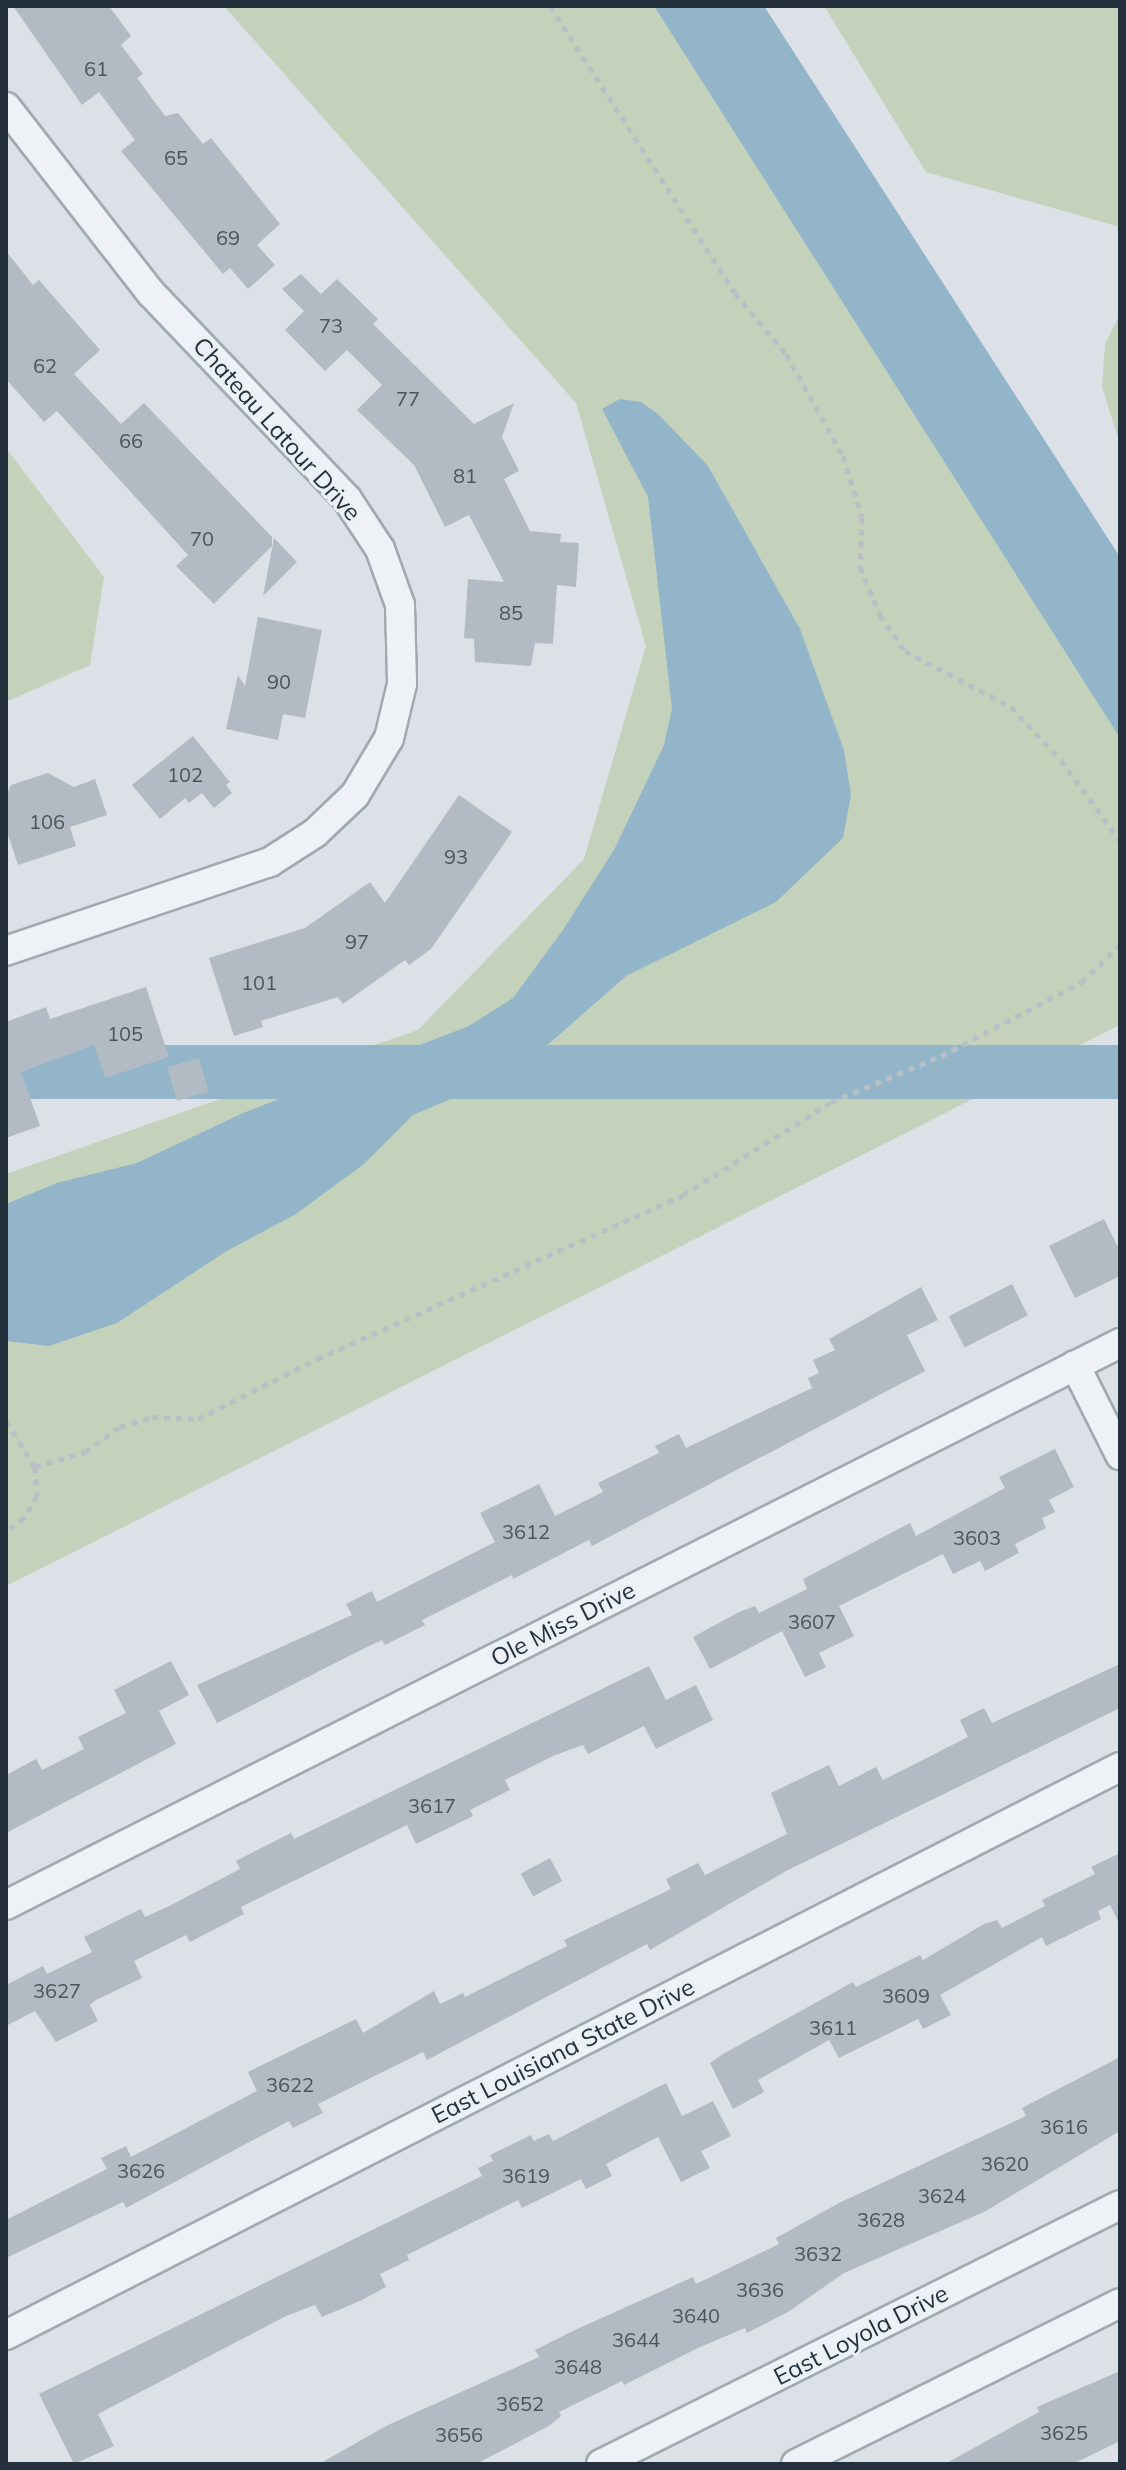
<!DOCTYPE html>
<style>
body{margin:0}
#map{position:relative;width:1126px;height:2470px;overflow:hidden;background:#dbe1e6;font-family:Mulish,sans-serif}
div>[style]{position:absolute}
.green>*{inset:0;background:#c4d1bb}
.water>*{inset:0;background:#93b5c9;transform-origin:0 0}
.building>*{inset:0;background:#b2bbc3;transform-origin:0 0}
.path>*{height:5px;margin-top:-2.5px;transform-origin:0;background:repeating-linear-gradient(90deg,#b9bfc5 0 6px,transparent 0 12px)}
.roads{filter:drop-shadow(2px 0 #a0a9b0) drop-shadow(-2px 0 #a0a9b0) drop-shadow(0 2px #a0a9b0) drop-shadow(0 -2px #a0a9b0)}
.street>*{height:28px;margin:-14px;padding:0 14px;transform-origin:14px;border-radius:14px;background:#eef1f5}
span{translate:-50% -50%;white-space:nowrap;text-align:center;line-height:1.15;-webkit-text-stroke:6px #eaf0f4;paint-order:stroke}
.number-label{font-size:20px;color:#48545e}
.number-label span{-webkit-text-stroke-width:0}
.street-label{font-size:24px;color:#24313d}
.frame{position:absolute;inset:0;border:8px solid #24313d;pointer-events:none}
</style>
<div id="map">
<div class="green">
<i style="clip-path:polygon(224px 6px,654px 6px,1120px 738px,1120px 1025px,6px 1586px,6px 1174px,418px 1030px,584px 859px,646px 646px,576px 403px)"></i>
<i style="clip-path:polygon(824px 6px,1120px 6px,1120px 227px,926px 172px)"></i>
<i style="clip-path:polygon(1120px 314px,1120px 444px,1102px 387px,1105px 344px)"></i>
<i style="clip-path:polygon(6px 448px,104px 577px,90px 665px,6px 702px)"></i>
</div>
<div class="water">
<i style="clip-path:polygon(654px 6px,764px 6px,1120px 557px,1120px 738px)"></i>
<i style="clip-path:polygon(620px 399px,641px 402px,658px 414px,708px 466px,800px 629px,844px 750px,851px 795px,843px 838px,776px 902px,626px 976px,551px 1042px,495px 1080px,413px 1115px,364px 1164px,296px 1214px,225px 1252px,117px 1323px,49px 1346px,6px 1341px,6px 1204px,57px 1183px,137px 1163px,243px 1113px,469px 1026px,513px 998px,563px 930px,615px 848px,664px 745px,672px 709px,648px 497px,602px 409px)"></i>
<i style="left:1120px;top:1045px;width:54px;height:1247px;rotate:90deg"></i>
</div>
<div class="building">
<i style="clip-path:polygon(13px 6px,109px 6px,131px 36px,121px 45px,143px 74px,137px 78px,165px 116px,178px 113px,203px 144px,211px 138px,280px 224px,257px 245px,275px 265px,248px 289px,230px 268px,223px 274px,121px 151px,135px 140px,99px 92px,82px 105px)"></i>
<i style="clip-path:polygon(6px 251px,33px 285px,39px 280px,100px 350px,74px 374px,121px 424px,144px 403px,272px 537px,272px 546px,214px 604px,176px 566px,188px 555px,57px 411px,44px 422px,6px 379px)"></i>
<i style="clip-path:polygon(301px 274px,321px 294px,337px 279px,378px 319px,373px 324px,474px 424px,514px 403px,502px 437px,519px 471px,504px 479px,530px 531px,561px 534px,560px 542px,579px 543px,576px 587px,557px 585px,553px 644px,535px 643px,531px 666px,475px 662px,474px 639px,464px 638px,468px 579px,504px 582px,469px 515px,445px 527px,414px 465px,357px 410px,382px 385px,347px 350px,325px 371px,285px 330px,304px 311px,282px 289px)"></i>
<i style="clip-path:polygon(274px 538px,297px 562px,263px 596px)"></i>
<i style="clip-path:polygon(258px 617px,322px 630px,305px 718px,283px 714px,278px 740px,226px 729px,238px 675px,245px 686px)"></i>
<i style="clip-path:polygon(193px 736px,230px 782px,226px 785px,232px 793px,214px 808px,202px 793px,189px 803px,185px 798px,160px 819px,132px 785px)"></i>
<i style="clip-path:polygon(48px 773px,74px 787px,95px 779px,107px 815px,70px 827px,76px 846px,18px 865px,6px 829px,6px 795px,11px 785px)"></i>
<i style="clip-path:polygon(459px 795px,512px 832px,431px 949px,409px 965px,405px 960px,343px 1004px,338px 997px,261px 1021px,263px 1027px,234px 1036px,209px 958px,305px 928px,370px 882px,385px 903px)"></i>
<i style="clip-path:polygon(146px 987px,169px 1057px,105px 1078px,94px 1045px,21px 1072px,40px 1126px,6px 1138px,6px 1022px,46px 1007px,50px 1019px)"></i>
<i style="left:199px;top:1058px;width:35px;height:33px;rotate:74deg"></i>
<i style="clip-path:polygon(1104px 1219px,1120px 1251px,1120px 1276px,1075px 1298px,1049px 1246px)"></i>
<i style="left:1012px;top:1284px;width:35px;height:71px;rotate:63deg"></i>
<i style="clip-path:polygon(921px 1287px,938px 1320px,907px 1335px,925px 1371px,592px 1546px,589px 1540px,513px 1579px,512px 1575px,422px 1620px,425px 1625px,385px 1645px,382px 1640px,367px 1647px,217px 1723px,197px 1685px,352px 1615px,346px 1604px,372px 1591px,377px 1602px,495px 1542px,480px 1513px,539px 1484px,555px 1516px,603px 1492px,598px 1483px,659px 1453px,655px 1446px,679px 1434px,686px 1448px,812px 1388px,808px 1378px,819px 1373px,813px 1360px,835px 1350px,829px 1339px)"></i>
<i style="clip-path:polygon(1055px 1449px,1074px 1487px,1049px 1500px,1055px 1512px,1042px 1518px,1046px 1528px,1015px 1544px,1019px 1553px,985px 1571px,980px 1561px,953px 1574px,943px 1554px,839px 1606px,854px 1636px,819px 1653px,826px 1667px,805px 1677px,782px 1631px,710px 1669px,693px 1637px,739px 1612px,755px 1606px,759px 1613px,807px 1589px,803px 1579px,910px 1523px,916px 1536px,1005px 1488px,999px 1477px)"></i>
<i style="clip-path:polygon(171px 1661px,189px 1695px,159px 1711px,176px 1744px,6px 1833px,6px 1775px,36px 1759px,42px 1770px,84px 1749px,78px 1737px,126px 1713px,114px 1690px)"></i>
<i style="clip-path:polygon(1120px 1664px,1120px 1708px,786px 1871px,650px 1950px,647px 1944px,427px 2060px,423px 2052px,318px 2104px,323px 2113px,293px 2128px,289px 2121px,126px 2208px,123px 2202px,6px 2258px,6px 2220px,107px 2169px,101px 2158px,126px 2146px,131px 2157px,257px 2091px,248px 2072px,356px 2019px,363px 2033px,434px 1991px,440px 2004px,463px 1993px,465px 1997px,567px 1946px,564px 1940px,671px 1889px,666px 1879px,698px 1863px,705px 1875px,787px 1834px,771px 1793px,829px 1765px,839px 1786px,876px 1767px,883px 1780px,968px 1737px,960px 1720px,984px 1708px,992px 1723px)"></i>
<i style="clip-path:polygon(649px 1666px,666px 1700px,696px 1685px,713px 1720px,656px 1749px,644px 1726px,588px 1754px,583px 1745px,553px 1756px,505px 1780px,510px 1790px,470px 1810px,473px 1816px,416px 1844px,407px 1825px,328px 1864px,241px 1907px,244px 1914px,190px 1942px,186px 1935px,134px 1961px,142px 1978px,96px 2000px,90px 2005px,98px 2021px,56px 2042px,35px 2011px,6px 2026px,6px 1985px,43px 1966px,47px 1974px,92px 1952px,84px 1937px,141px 1909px,145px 1917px,169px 1906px,240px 1869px,236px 1861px,291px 1833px,294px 1839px)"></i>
<i style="clip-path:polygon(1120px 1853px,1120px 1925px,1110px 1905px,1098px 1911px,1101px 1919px,1046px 1946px,1042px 1937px,940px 1995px,951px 2015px,923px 2029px,918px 2019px,839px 2058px,829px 2040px,758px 2080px,764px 2092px,733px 2109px,710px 2063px,723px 2054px,853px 1982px,856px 1987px,920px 1955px,923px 1960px,984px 1924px,997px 1920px,1002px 1928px,1045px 1906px,1042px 1900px,1095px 1874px,1091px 1867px)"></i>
<i style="left:550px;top:1858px;width:26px;height:33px;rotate:62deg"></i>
<i style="clip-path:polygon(1120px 2057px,1120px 2131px,984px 2212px,844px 2273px,788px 2312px,747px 2333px,745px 2328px,698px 2348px,624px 2385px,622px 2381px,559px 2412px,561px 2416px,549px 2426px,476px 2464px,319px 2464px,388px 2425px,539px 2357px,535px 2350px,575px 2330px,693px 2277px,696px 2284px,779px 2244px,776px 2238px,839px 2203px,1026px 2116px,1022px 2108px)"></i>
<i style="clip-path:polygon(666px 2083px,682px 2116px,713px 2101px,731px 2136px,701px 2151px,710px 2168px,681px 2182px,658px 2137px,606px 2164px,612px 2176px,586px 2189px,581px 2179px,522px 2208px,518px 2200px,407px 2255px,409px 2260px,380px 2274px,386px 2287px,362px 2300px,322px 2317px,315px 2305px,286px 2316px,98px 2414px,114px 2446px,74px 2464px,39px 2394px,482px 2176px,478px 2168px,493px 2161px,490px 2155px,531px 2135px,534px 2141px,549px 2134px,553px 2141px)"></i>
<i style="clip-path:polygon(1120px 2371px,1120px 2441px,1073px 2464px,945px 2464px,1039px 2412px,1037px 2407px)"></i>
</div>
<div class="path">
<i style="left:550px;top:6px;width:341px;rotate:57.2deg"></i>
<i style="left:735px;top:293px;width:80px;rotate:50.1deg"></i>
<i style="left:786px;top:354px;width:117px;rotate:60.8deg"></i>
<i style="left:843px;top:456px;width:64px;rotate:72.7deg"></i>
<i style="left:862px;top:517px;width:50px;rotate:92.3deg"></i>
<i style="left:860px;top:567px;width:52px;rotate:67.4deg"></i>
<i style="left:880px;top:615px;width:44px;rotate:55.2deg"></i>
<i style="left:905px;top:651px;width:120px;rotate:27.8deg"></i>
<i style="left:1011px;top:707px;width:73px;rotate:46.7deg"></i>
<i style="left:1061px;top:760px;width:100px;rotate:53.9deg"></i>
<i style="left:6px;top:1421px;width:54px;rotate:57.8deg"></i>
<i style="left:35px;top:1467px;width:29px;rotate:86deg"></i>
<i style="left:37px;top:1496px;width:26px;rotate:121deg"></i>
<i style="left:24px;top:1518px;width:22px;rotate:144deg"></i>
<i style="left:35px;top:1467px;width:52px;rotate:-16.7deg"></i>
<i style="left:85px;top:1452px;width:43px;rotate:-35.5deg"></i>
<i style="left:120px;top:1427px;width:34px;rotate:-17deg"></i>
<i style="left:152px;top:1417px;width:46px;rotate:2.5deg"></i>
<i style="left:198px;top:1419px;width:133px;rotate:-26.8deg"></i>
<i style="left:317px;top:1359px;width:401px;rotate:-24.1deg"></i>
<i style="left:683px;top:1195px;width:175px;rotate:-32.1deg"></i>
<i style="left:831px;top:1102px;width:119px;rotate:-22.7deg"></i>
<i style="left:941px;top:1056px;width:159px;rotate:-27.7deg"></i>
<i style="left:1082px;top:982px;width:53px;rotate:-44.2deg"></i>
</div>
<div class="roads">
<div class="street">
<i style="left:6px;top:107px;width:236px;rotate:52.1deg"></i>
<i style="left:151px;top:293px;width:284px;rotate:46.4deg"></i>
<i style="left:347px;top:499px;width:60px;rotate:56.6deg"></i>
<i style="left:380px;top:549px;width:59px;rotate:70.3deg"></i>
<i style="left:400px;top:605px;width:79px;rotate:88.5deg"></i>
<i style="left:402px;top:684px;width:56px;rotate:103.5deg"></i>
<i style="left:389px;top:738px;width:66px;rotate:120.8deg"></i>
<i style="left:355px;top:795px;width:55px;rotate:136.5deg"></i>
<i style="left:315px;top:833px;width:54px;rotate:147.2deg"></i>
<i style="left:270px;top:862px;width:279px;rotate:161.4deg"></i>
<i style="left:1075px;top:1365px;width:101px;rotate:63.4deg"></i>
<i style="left:6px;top:1905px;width:1248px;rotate:-26.77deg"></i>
<i style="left:6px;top:2335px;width:1250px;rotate:-27.02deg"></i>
<i style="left:601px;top:2464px;width:580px;rotate:-26.52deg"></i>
<i style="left:796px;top:2464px;width:362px;rotate:-26.4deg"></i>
</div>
</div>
<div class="number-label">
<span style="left:96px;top:68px">61</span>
<span style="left:176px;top:157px">65</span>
<span style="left:228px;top:237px">69</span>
<span style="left:331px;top:325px">73</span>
<span style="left:45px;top:365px">62</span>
<span style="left:408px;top:398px">77</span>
<span style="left:131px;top:440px">66</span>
<span style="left:465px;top:475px">81</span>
<span style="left:202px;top:538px">70</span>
<span style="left:511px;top:612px">85</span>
<span style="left:279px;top:681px">90</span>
<span style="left:185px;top:774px">102</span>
<span style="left:47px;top:821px">106</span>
<span style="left:456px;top:856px">93</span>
<span style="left:357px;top:941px">97</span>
<span style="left:259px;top:982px">101</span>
<span style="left:125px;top:1033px">105</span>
<span style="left:526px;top:1531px">3612</span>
<span style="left:977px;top:1537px">3603</span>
<span style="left:812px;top:1621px">3607</span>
<span style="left:432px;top:1805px">3617</span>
<span style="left:57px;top:1990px">3627</span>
<span style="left:906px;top:1995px">3609</span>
<span style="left:833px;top:2027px">3611</span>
<span style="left:290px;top:2084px">3622</span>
<span style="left:1064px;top:2126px">3616</span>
<span style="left:1005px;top:2163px">3620</span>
<span style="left:141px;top:2170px">3626</span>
<span style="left:526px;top:2175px">3619</span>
<span style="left:942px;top:2195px">3624</span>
<span style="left:881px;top:2219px">3628</span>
<span style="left:818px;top:2253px">3632</span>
<span style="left:760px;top:2289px">3636</span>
<span style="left:696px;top:2315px">3640</span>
<span style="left:636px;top:2339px">3644</span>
<span style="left:578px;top:2366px">3648</span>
<span style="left:520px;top:2403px">3652</span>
<span style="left:1064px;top:2432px">3625</span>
<span style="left:459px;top:2434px">3656</span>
</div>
<div class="street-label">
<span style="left:277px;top:429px;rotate:48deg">Chateau Latour Drive</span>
<span style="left:563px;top:1624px;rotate:-27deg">Ole Miss Drive</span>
<span style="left:563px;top:2051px;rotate:-27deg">East Louisiana State Drive</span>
<span style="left:861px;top:2335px;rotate:-27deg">East Loyola Drive</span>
</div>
<div class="frame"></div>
</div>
